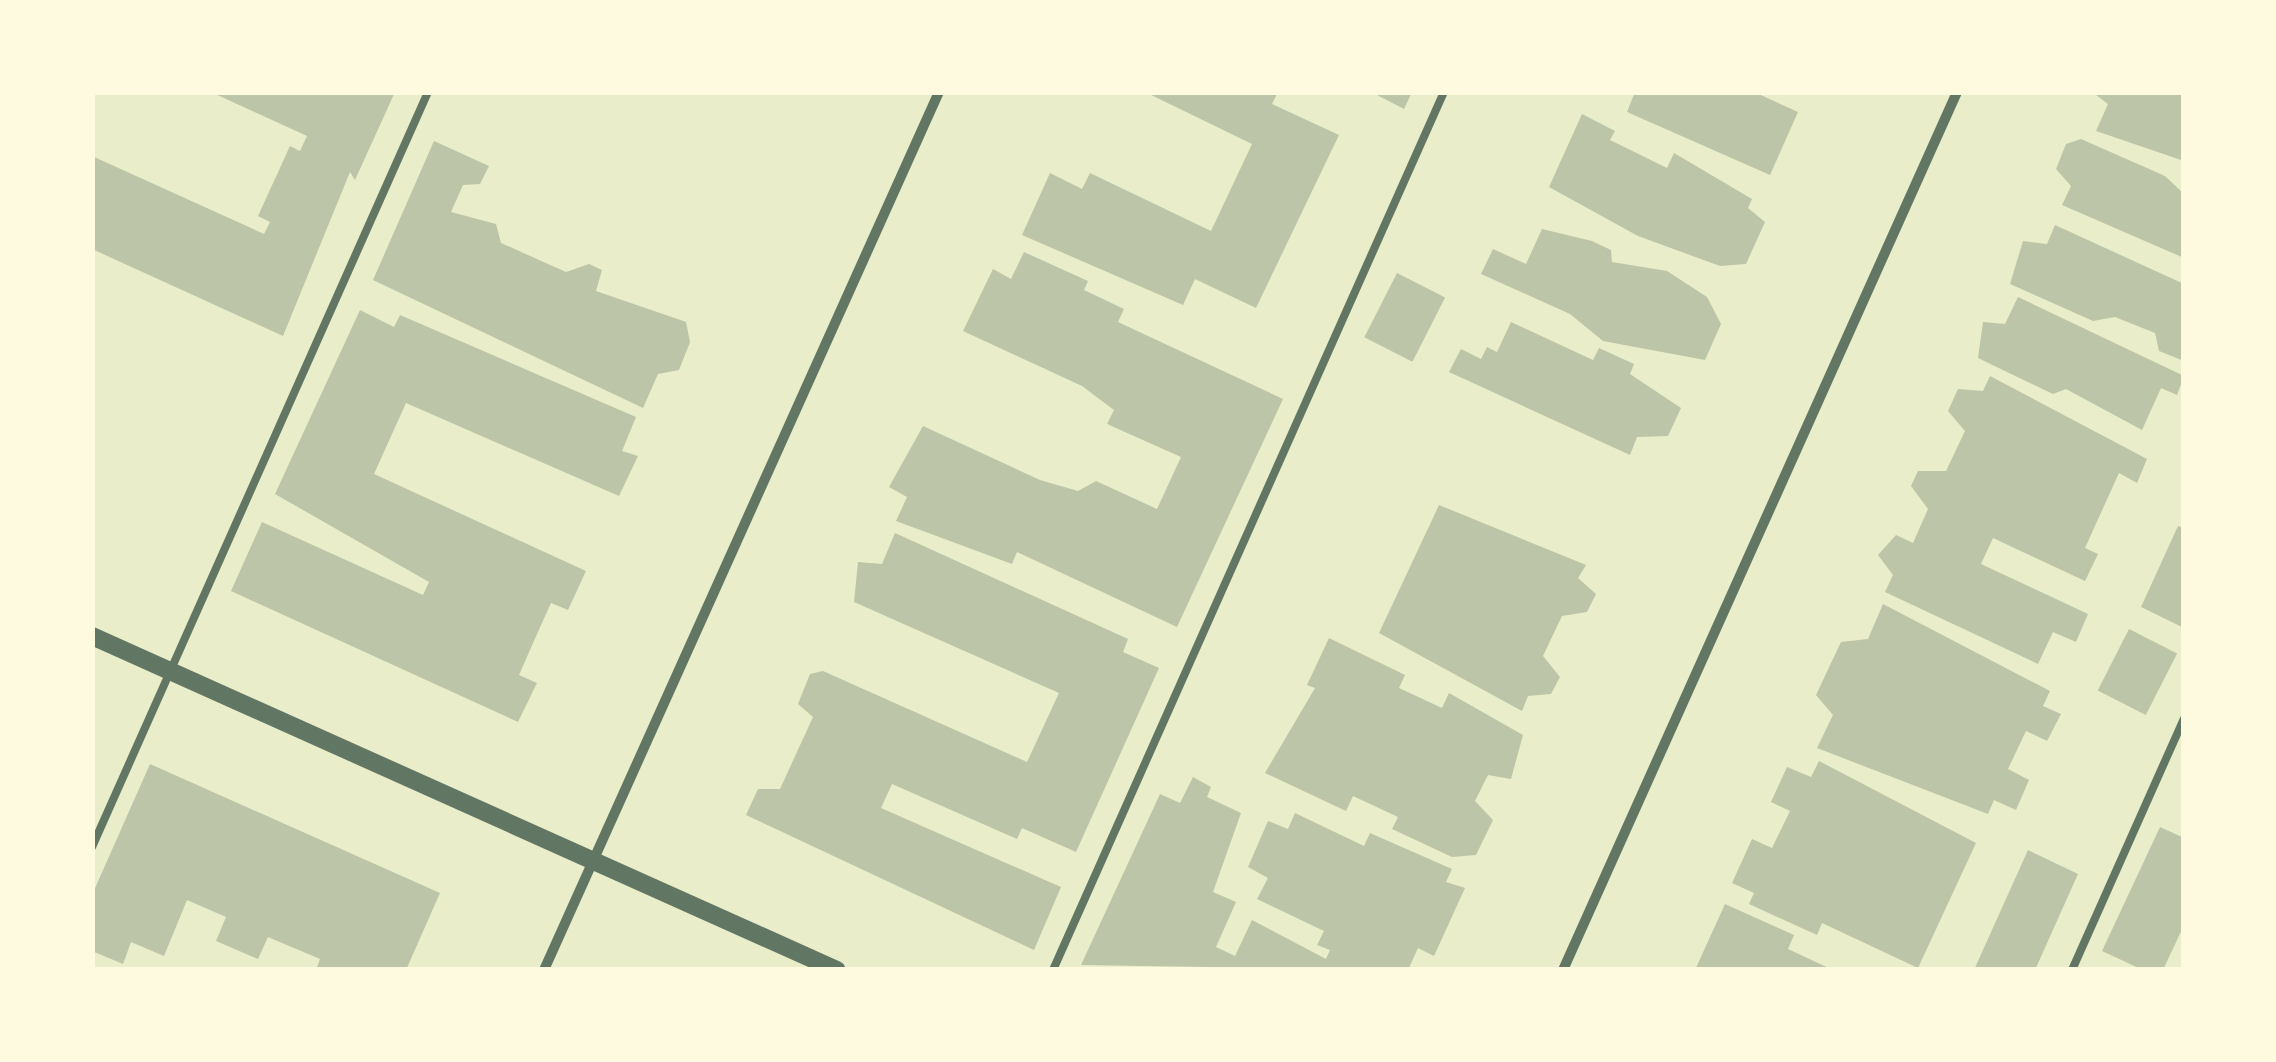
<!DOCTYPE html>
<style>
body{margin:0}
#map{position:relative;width:2276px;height:1062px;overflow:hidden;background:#e9edc9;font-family:"Work Sans",sans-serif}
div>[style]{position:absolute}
.building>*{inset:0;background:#bcc5a7;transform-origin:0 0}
.service>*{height:8px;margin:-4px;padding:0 4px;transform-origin:4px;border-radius:4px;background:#617663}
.minor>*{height:10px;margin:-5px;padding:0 5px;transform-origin:5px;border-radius:5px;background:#617663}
.tertiary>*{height:18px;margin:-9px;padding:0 9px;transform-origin:9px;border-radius:9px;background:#617663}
span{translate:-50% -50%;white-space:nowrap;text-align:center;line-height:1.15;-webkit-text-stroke:9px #fefae0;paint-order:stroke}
.frame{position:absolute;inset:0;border:95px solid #fefae0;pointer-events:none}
</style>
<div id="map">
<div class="building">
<i style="clip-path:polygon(211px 92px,395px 92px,355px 180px,350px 172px,283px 336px,92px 249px,92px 156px,264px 234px,270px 222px,258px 216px,290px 146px,300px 151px,307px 136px)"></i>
<i style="clip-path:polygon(1145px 92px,1278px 92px,1272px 104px,1339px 135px,1256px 308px,1195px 279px,1183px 305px,1022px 235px,1050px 173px,1082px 189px,1090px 173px,1211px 231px,1252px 144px)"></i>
<i style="clip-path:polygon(1371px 92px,1412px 92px,1404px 109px)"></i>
<i style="clip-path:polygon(1635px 92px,1754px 92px,1798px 112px,1770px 175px,1627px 112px)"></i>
<i style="clip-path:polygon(2092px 92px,2184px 92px,2184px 161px,2096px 131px,2108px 104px)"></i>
<i style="clip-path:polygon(1582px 114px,1615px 131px,1610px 140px,1667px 168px,1674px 153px,1752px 199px,1748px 208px,1765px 222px,1746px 264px,1720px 266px,1638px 236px,1549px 187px)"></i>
<i style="clip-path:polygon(2081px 139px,2165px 176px,2184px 194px,2184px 258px,2062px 205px,2071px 186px,2056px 169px,2066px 144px)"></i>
<i style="clip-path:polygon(434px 141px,489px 166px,480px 184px,463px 185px,451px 212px,496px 224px,501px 243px,566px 272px,589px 264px,602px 270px,596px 291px,686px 322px,690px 342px,679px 370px,658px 374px,643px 408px,373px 280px)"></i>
<i style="clip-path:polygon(2055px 225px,2184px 284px,2184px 361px,2159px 351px,2155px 333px,2115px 317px,2093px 321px,2010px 284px,2023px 241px,2047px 244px)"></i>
<i style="clip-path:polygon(1542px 229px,1592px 241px,1611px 250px,1612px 262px,1667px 271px,1707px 297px,1721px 324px,1705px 360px,1603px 341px,1570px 314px,1481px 274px,1493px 249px,1526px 264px)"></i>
<i style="clip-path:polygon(1024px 252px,1088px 281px,1084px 290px,1124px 309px,1118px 322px,1283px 399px,1177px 627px,1017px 552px,1012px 564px,896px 521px,907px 497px,889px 487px,923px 426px,1040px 480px,1078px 491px,1096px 481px,1157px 509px,1181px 457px,1107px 424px,1114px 410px,1082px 386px,963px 331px,993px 269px,1011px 279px)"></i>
<i style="left:1397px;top:273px;width:54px;height:72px;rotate:27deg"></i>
<i style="clip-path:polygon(2018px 297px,2184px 376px,2177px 395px,2161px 388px,2142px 430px,2066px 389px,2053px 394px,1978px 358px,1983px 322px,2005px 324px)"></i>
<i style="clip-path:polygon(360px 310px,394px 327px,400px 315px,636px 417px,622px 451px,638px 456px,619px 496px,406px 403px,374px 474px,586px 571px,568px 610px,551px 603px,537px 634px,519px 675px,537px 683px,518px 722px,231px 591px,262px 522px,423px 595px,429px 582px,275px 494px)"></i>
<i style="clip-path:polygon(1511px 322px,1593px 360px,1599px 348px,1634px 364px,1630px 374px,1681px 408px,1668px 436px,1637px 437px,1630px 455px,1449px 372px,1461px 349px,1481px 359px,1487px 347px,1497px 352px)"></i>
<i style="clip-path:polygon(1990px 376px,2147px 459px,2137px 483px,2119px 473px,2085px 548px,2098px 554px,2085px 581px,1993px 538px,1981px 564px,2088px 614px,2076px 642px,2053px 632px,2038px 664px,1885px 592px,1893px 575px,1878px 555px,1896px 535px,1913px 543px,1928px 509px,1911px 486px,1918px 471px,1946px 471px,1965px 431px,1948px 411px,1958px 389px,1983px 391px)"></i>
<i style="clip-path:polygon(1439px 505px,1586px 565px,1578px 578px,1596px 594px,1587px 612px,1562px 616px,1543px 656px,1560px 677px,1551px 694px,1528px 696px,1522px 711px,1379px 633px)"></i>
<i style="clip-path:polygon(2178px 526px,2184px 528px,2184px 628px,2141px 607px)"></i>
<i style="clip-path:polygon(895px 533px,1128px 639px,1123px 652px,1159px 668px,1076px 852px,1022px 828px,1017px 839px,892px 784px,881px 808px,1061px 887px,1034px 950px,746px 815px,758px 789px,780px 789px,813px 717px,798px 704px,810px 674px,823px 671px,1027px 762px,1059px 693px,854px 602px,858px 562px,882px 564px)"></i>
<i style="clip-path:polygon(1883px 604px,2050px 691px,2043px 706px,2061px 714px,2047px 741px,2026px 731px,2008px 769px,2029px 780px,2016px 810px,1994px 800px,1988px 814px,1817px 748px,1833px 715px,1816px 695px,1841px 642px,1868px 639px)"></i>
<i style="left:2129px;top:629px;width:54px;height:69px;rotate:27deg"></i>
<i style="clip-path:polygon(1329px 638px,1405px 675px,1399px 688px,1442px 708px,1449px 693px,1523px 735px,1511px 779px,1488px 775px,1475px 801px,1493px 820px,1476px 855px,1452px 857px,1392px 829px,1398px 817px,1353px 796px,1346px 811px,1265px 773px,1315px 688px,1307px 685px)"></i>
<i style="clip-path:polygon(1819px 761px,1976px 843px,1918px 968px,1822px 923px,1817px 935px,1749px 904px,1754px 893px,1732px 883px,1752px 839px,1772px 848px,1790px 811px,1771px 802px,1787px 767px,1811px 777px)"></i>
<i style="clip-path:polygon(150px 764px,440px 893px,406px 970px,316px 970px,320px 959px,268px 937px,258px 959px,216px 941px,226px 917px,187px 900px,164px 956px,131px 942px,123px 964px,92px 951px,92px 895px)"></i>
<i style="clip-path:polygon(1193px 777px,1211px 787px,1207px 797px,1241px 813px,1213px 892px,1236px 902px,1216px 947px,1235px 956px,1252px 920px,1326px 959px,1330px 950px,1317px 945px,1324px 931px,1257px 899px,1268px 878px,1248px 867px,1268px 821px,1288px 829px,1295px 813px,1364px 846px,1370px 833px,1452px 869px,1446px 882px,1465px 888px,1434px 956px,1418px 948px,1408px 970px,1081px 965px,1160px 794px,1180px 803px)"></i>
<i style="clip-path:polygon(2160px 827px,2184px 838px,2184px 925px,2163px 970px,2143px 970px,2102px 951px)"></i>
<i style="clip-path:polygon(2028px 850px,2078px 874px,2035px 970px,1974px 970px)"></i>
<i style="clip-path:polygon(1725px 904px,1794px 935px,1788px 949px,1833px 970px,1695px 970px)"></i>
</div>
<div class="service">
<i style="left:92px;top:847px;width:826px;rotate:-66.01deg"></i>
<i style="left:1053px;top:970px;width:961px;rotate:-66deg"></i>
<i style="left:2072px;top:970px;width:275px;rotate:-66deg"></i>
</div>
<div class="minor">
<i style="left:544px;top:970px;width:963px;rotate:-65.78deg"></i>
<i style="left:1563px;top:970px;width:962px;rotate:-65.83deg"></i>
</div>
<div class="tertiary">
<i style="left:92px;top:636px;width:816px;rotate:24.15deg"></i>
</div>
<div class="frame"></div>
</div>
